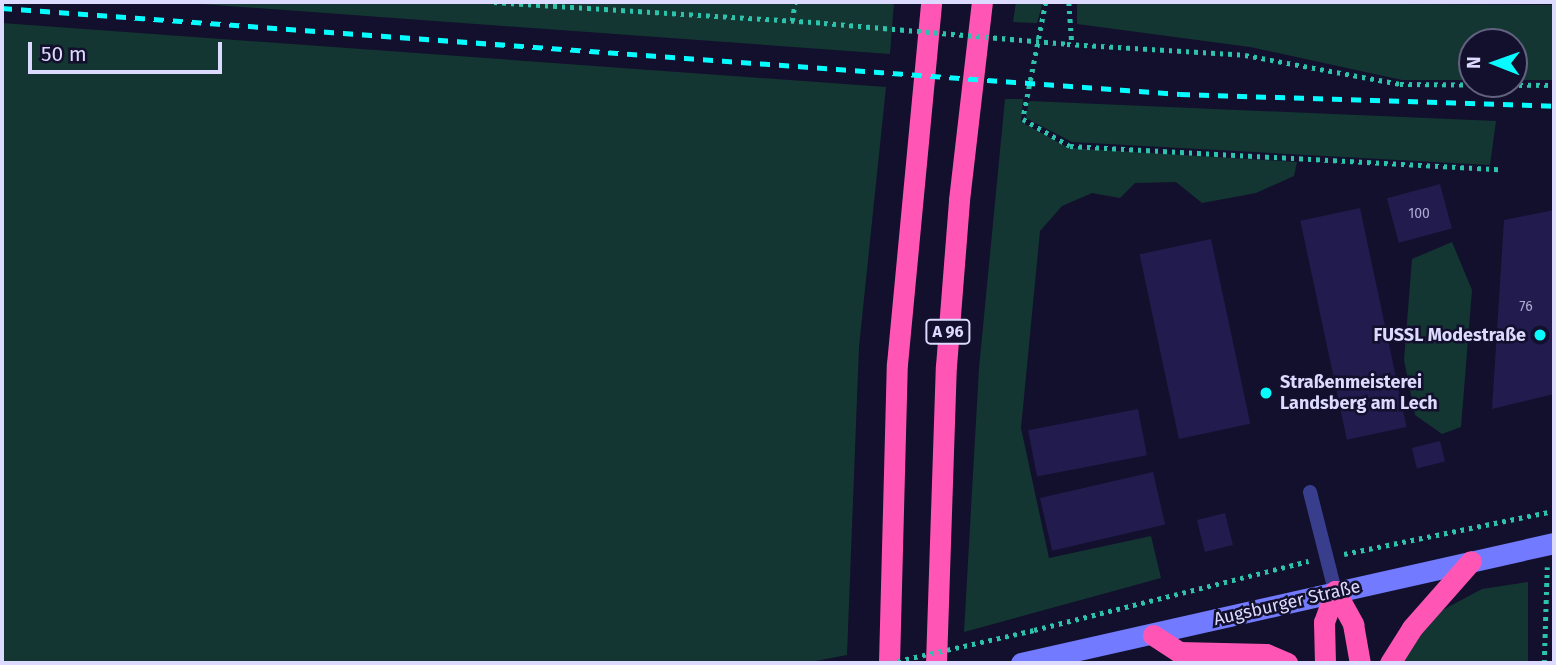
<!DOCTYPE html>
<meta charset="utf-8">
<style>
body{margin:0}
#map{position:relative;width:1556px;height:665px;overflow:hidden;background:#12102c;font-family:"Fira Sans",sans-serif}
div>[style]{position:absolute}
.green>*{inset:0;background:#133632}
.building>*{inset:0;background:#211b4e;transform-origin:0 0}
.path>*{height:4.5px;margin-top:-2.25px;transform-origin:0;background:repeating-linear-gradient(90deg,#2cc2ac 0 3.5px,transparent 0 8.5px)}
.lane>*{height:14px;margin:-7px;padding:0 7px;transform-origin:7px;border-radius:7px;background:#393e8c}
.secondary>*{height:21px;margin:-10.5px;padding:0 10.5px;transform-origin:10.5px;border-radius:10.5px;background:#727bff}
.highway>*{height:21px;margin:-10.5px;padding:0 10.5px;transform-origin:10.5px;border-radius:10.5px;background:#ff56b6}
.rail>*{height:5px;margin-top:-2.5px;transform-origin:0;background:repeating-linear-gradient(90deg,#07fcff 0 10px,transparent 0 19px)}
.path-bridge>*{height:4.5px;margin-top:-2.25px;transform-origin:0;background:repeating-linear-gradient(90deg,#2cc2ac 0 3.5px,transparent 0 8.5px)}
.dots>*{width:19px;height:19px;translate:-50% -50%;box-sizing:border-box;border:4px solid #12102c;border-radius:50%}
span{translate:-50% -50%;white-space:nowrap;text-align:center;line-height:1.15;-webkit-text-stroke:5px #12102c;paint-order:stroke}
.number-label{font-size:14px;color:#adabd3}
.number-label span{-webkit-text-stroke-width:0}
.shield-label span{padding:2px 5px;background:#12102c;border:2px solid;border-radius:5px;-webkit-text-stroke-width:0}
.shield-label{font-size:16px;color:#dcdbff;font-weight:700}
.poi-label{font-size:18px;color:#dcdbff;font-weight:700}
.right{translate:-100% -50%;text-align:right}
.left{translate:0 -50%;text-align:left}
.street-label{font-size:18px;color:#dcdbff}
.frame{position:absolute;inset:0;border:4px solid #dcdbff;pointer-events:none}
.north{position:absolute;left:1458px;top:28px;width:70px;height:70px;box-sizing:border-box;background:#12102c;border:2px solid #636180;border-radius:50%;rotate:271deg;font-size:19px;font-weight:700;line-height:28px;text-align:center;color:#dcdbff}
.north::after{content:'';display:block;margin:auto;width:24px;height:32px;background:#07fcff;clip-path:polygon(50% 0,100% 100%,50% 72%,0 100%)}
.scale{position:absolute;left:28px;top:42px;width:194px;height:32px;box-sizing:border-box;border:4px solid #dcdbff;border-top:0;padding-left:9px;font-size:21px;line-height:24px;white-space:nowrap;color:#dcdbff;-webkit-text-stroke:5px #12102c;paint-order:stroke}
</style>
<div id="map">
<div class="green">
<i style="clip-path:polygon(174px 2px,894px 2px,890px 54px)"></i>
<i style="clip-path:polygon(1016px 2px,1043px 2px,1037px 23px,1013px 22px)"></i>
<i style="clip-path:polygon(1077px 2px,1554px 5px,1554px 80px,1514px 80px,1514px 42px,1472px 42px,1472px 80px,1402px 80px,1250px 47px,1077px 24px)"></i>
<i style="clip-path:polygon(2px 23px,886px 87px,859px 347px,847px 655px,805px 663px,2px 663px)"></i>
<i style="clip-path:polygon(1005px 99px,1023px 99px,1021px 122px,1069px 148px,1297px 162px,1294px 176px,1256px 193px,1202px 203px,1176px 182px,1135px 183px,1120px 198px,1092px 193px,1062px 206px,1040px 231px,1021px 428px,1049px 558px,1151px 536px,1161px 578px,964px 632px,979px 368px)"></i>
<i style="clip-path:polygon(1029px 101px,1053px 102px,1496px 121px,1490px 165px,1072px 142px,1026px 118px)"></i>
<i style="clip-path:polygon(1452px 242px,1472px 290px,1461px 427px,1442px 434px,1415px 415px,1404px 360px,1412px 259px)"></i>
<i style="clip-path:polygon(1528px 582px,1528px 663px,1402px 663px,1435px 614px,1482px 589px)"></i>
</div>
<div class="building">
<i style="left:1440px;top:184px;width:46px;height:55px;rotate:75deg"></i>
<i style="left:1360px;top:208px;width:224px;height:61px;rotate:78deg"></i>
<i style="clip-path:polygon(1554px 210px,1554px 394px,1492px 409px,1504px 220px)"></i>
<i style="left:1211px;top:239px;width:189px;height:73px;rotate:78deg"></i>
<i style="left:1138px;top:409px;width:47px;height:112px;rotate:79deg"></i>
<i style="left:1440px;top:441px;width:21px;height:29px;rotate:76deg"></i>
<i style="left:1153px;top:472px;width:54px;height:116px;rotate:77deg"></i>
<i style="left:1225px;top:513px;width:33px;height:29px;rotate:76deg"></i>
</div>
<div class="path">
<i style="left:494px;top:2px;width:331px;rotate:3.6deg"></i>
<i style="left:1046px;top:2px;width:119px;rotate:101.1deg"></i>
<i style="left:1023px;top:119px;width:54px;rotate:29.9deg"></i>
<i style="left:1070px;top:146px;width:429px;rotate:3.1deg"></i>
<i style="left:1069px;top:2px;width:42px;rotate:85.9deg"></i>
<i style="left:792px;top:21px;width:19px;rotate:-81deg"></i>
<i style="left:1067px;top:44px;width:178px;rotate:3.5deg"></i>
<i style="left:1245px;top:55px;width:158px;rotate:10.6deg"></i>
<i style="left:1400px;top:84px;width:154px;rotate:0.4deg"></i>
<i style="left:1344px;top:554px;width:214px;rotate:-11.6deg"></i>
<i style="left:1034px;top:630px;width:283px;rotate:-14.1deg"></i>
<i style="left:1544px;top:663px;width:96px;rotate:-88.2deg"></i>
</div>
<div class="lane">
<i style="left:1310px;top:492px;width:102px;rotate:75.8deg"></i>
</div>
<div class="secondary">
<i style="left:1021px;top:663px;width:546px;rotate:-12.69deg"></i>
</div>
<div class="highway">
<i style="left:1335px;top:591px;width:38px;rotate:61deg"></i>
<i style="left:1353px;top:624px;width:40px;rotate:80deg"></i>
<i style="left:1153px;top:635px;width:31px;rotate:33deg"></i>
<i style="left:1179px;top:652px;width:87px;rotate:1.3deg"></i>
<i style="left:1266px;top:654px;width:23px;rotate:23deg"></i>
<i style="left:889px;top:663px;width:299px;rotate:-88.5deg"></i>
<i style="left:897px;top:364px;width:364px;rotate:-84.6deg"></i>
<i style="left:936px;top:663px;width:297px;rotate:-88.1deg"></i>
<i style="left:946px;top:366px;width:167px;rotate:-85.5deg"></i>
<i style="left:959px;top:200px;width:199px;rotate:-83.4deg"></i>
<i style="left:1325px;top:663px;width:41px;rotate:-91.4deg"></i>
<i style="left:1324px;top:622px;width:33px;rotate:-70deg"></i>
<i style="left:1390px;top:663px;width:41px;rotate:-57.8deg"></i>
<i style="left:1412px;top:628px;width:89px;rotate:-48.6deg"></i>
</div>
<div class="rail">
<i style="left:2px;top:8px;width:1181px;rotate:4.18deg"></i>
<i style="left:1180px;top:94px;width:374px;rotate:1.8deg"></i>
</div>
<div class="path-bridge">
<i style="left:824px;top:23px;width:244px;rotate:4.9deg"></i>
<i style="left:889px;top:663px;width:149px;rotate:-12.8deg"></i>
</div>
<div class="dots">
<i style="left:1540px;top:335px;background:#07fcff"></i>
<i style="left:1266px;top:393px;background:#07fcff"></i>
</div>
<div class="number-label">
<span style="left:1419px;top:214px">100</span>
<span style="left:1526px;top:307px">76</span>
</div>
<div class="shield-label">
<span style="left:948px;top:332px">A 96</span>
</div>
<div class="poi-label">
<span class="right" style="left:1526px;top:335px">FUSSL Modestraße</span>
<span class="left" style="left:1280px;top:393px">Straßenmeisterei<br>Landsberg am Lech</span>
</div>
<div class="street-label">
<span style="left:1287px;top:603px;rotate:-13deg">Augsburger Straße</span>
</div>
<div class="frame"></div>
<div class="north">N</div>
<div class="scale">50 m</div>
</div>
